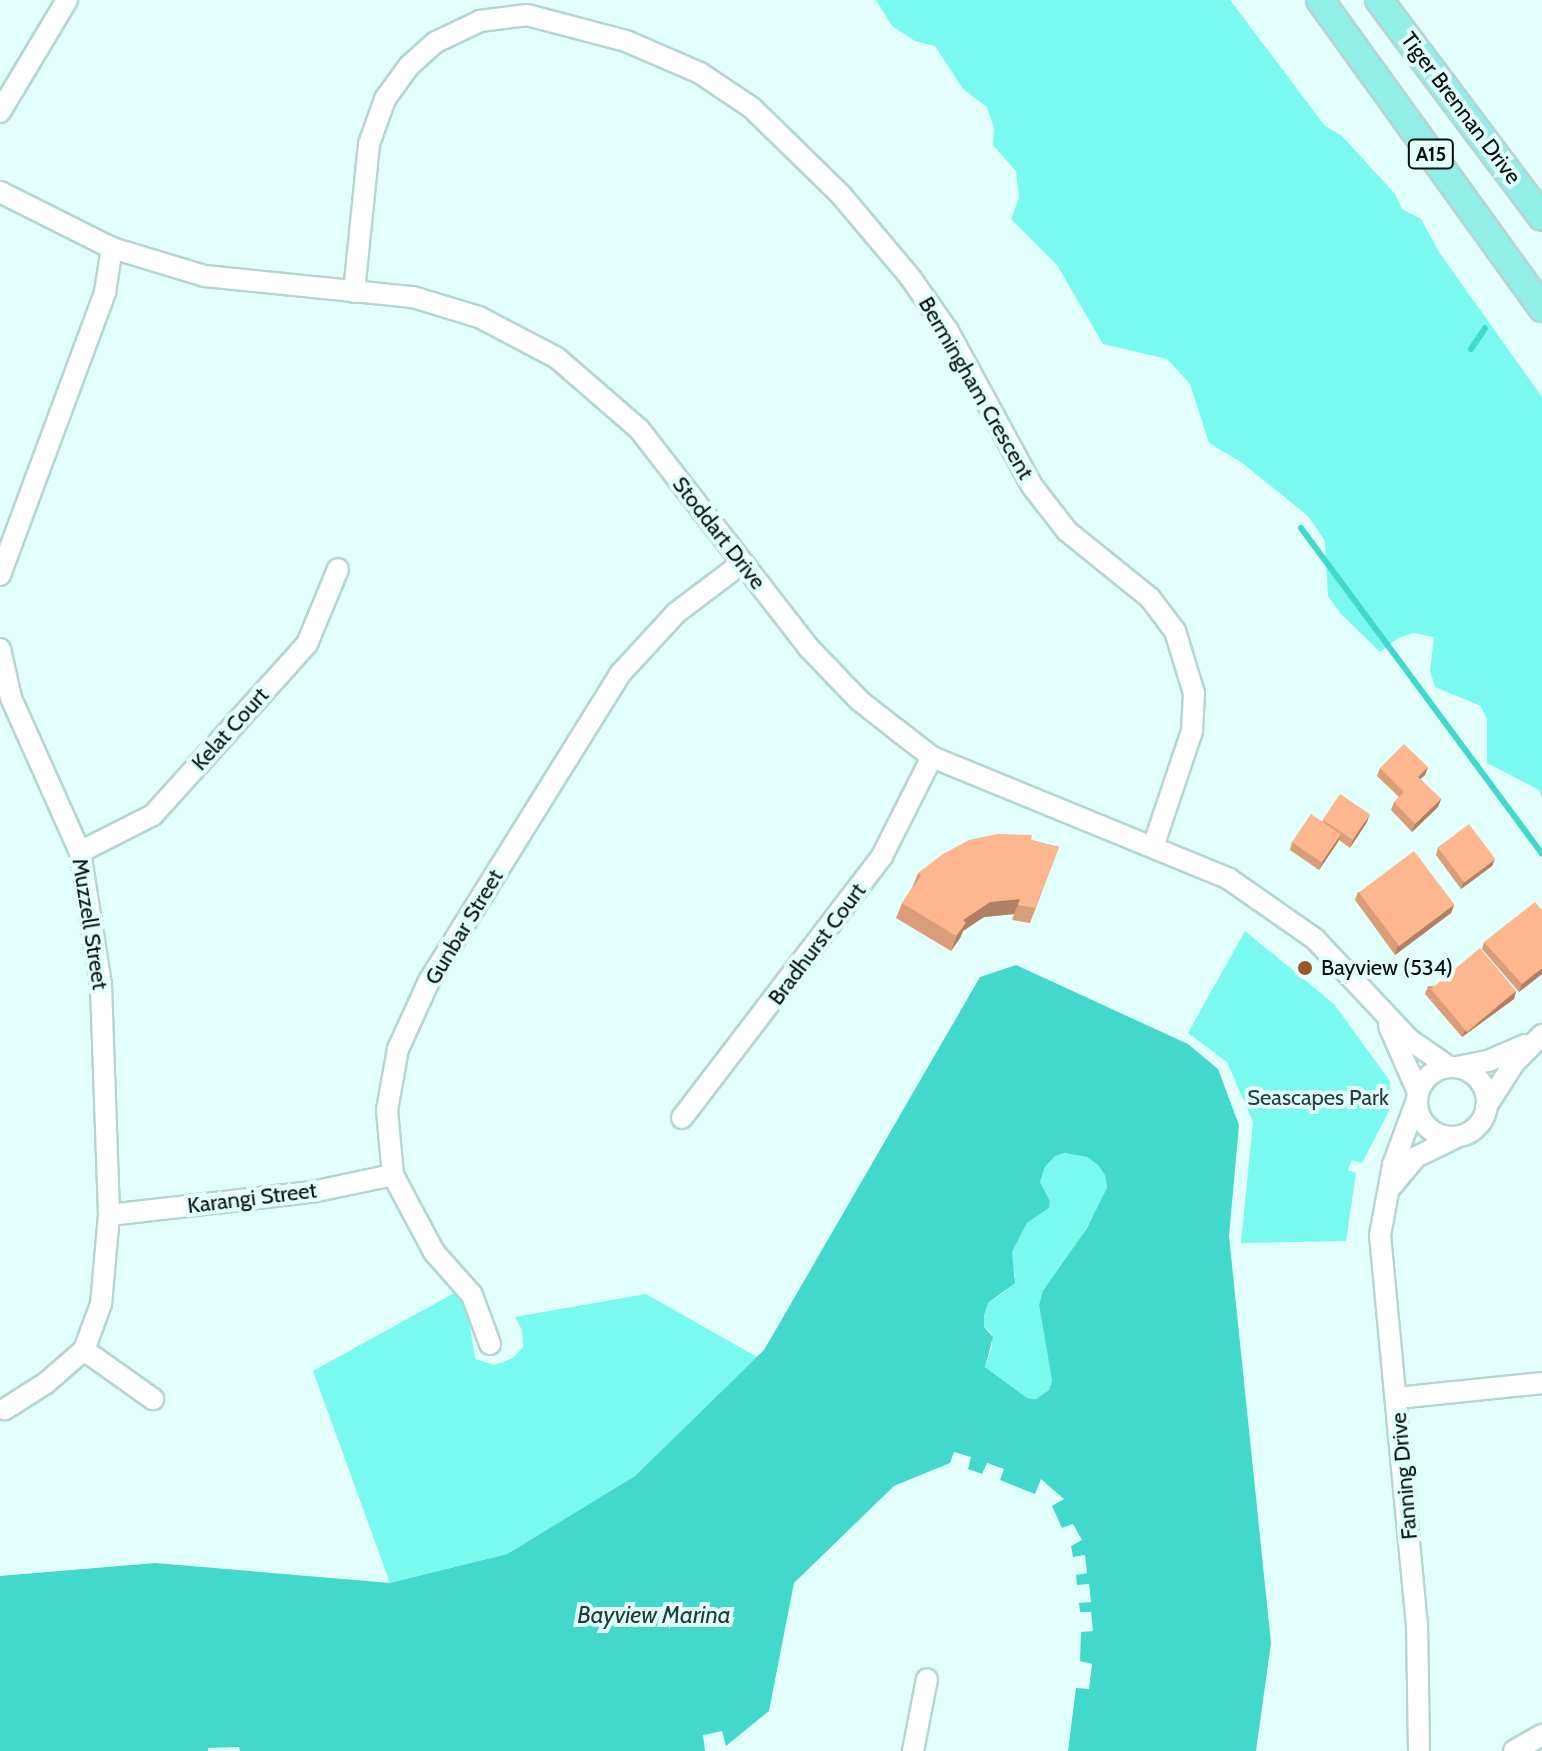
<!DOCTYPE html>
<style>
body{margin:0}
#map{position:relative;width:1542px;height:1751px;overflow:hidden;background:#e3fffb;font-family:Cabin,sans-serif}
div>[style]{position:absolute}
.green>*{inset:0;background:#7afaee}
.water>*{inset:0;background:#43d8cc}
.stream>*{height:6px;margin:-3px;padding:0 3px;transform-origin:3px;border-radius:3px;background:#43d8cc}
.roads{filter:drop-shadow(2px 0 #b4d6d2) drop-shadow(-2px 0 #b4d6d2) drop-shadow(0 2px #b4d6d2) drop-shadow(0 -2px #b4d6d2)}
.minor>*{height:20px;margin:-10px;padding:0 10px;transform-origin:10px;border-radius:10px;background:#fff}
.minor>.ring{margin:-10px;padding:0;box-sizing:content-box;background:none;border:20px solid #fff;border-radius:50%}
.major>*{height:26px;margin:-13px;padding:0 13px;transform-origin:13px;border-radius:13px;background:#91efe8}
.wall>*{inset:0;background:#da9d79}
.shaded-wall>*{inset:0;background:#b17f63}
.building>*{inset:0;background:#fdb68d;transform-origin:0 0}
.dots>*{width:22px;height:22px;translate:-50% -50%;box-sizing:border-box;border:4px solid #e3fffb;border-radius:50%}
span{translate:-50% -50%;white-space:nowrap;text-align:center;line-height:1.15;-webkit-text-stroke:8px #e3fffb;paint-order:stroke}
.shield-label span{padding:2px 6px;background:#e3fffb;border:2px solid;border-radius:6px;-webkit-text-stroke-width:0}
.shield-label{font-size:20px;color:#040f0e;font-weight:700}
.street-label{font-size:22px;color:#040f0e}
.poi-label{font-size:22px;color:#040f0e}
.left{translate:0 -50%;text-align:left}
.park-label{font-size:22px;color:#253d3b}
.water-label{font-size:24px;color:#233b38;font-style:italic}
</style>
<div id="map">
<div class="green">
<i style="clip-path:polygon(876px 0,1230px 0,1325px 126px,1342px 136px,1395px 194px,1402px 209px,1421px 219px,1439px 252px,1542px 397px,1542px 798px,1539px 790px,1487px 763px,1487px 720px,1481px 706px,1435px 687px,1430px 671px,1434px 637px,1414px 633px,1398px 638px,1380px 652px,1341px 614px,1328px 596px,1325px 541px,1308px 516px,1241px 462px,1209px 443px,1190px 384px,1167px 359px,1103px 344px,1057px 265px,1011px 219px,1019px 198px,1016px 171px,993px 145px,994px 128px,987px 107px,963px 89px,935px 46px,915px 41px,892px 26px)"></i>
<i style="clip-path:polygon(1245px 931px,1334px 1004px,1390px 1081px,1389px 1111px,1362px 1163px,1352px 1160px,1348px 1170px,1356px 1173px,1346px 1241px,1241px 1243px,1253px 1122px,1227px 1062px,1188px 1033px)"></i>
<i style="clip-path:polygon(1066px 1153px,1087px 1157px,1098px 1165px,1105px 1175px,1107px 1188px,1104px 1199px,1039px 1305px,1052px 1381px,1049px 1390px,1036px 1399px,1027px 1398px,985px 1367px,992px 1347px,992px 1333px,984px 1327px,984px 1316px,988px 1303px,1006px 1291px,1016px 1275px,1011px 1264px,1012px 1252px,1027px 1223px,1049px 1208px,1050px 1201px,1040px 1182px,1045px 1167px,1055px 1156px)"></i>
<i style="clip-path:polygon(456px 1292px,467px 1308px,475px 1359px,495px 1365px,513px 1358px,523px 1347px,522px 1330px,515px 1317px,646px 1294px,757px 1357px,635px 1476px,507px 1554px,390px 1583px,313px 1371px)"></i>
</div>
<div class="water">
<i style="clip-path:polygon(evenodd,1016px 965px,1188px 1044px,1218px 1069px,1239px 1125px,1229px 1236px,1271px 1643px,1256px 1751px,1068px 1751px,1076px 1688px,1089px 1689px,1092px 1664px,1080px 1661px,1081px 1632px,1093px 1631px,1091px 1612px,1080px 1612px,1079px 1603px,1091px 1602px,1089px 1584px,1077px 1585px,1076px 1575px,1087px 1573px,1085px 1555px,1073px 1557px,1071px 1546px,1082px 1540px,1073px 1524px,1062px 1528px,1052px 1506px,1064px 1499px,1041px 1479px,1035px 1494px,1000px 1480px,1004px 1469px,987px 1463px,982px 1474px,968px 1469px,971px 1457px,954px 1452px,950px 1463px,894px 1486px,794px 1583px,769px 1711px,726px 1746px,722px 1731px,703px 1735px,705px 1751px,240px 1751px,239px 1747px,208px 1748px,208px 1751px,0 1751px,0 1576px,155px 1563px,390px 1583px,507px 1554px,635px 1476px,764px 1350px,980px 977px,1016px 965px,1065px 1153px,1087px 1157px,1098px 1165px,1105px 1175px,1107px 1188px,1087px 1228px,1043px 1291px,1039px 1305px,1052px 1381px,1049px 1390px,1036px 1399px,1027px 1398px,985px 1367px,993px 1337px,984px 1327px,984px 1316px,988px 1303px,1015px 1283px,1012px 1252px,1027px 1223px,1049px 1208px,1050px 1201px,1040px 1182px,1045px 1167px,1055px 1156px,1065px 1153px)"></i>
</div>
<div class="stream">
<i style="left:1471px;top:349px;width:25px;rotate:-56deg"></i>
<i style="left:1301px;top:528px;width:405px;rotate:53.5deg"></i>
</div>
<div class="roads">
<div class="minor">
<i style="left:0;top:112px;width:131px;rotate:-59.1deg"></i>
<i style="left:0;top:192px;width:125px;rotate:26.6deg"></i>
<i style="left:112px;top:248px;width:97px;rotate:16.8deg"></i>
<i style="left:205px;top:276px;width:209px;rotate:5.8deg"></i>
<i style="left:413px;top:297px;width:69px;rotate:16.9deg"></i>
<i style="left:479px;top:317px;width:88px;rotate:27.7deg"></i>
<i style="left:557px;top:358px;width:108px;rotate:40.9deg"></i>
<i style="left:639px;top:429px;width:276px;rotate:52.2deg"></i>
<i style="left:808px;top:647px;width:75px;rotate:46.1deg"></i>
<i style="left:860px;top:701px;width:47px;rotate:38.1deg"></i>
<i style="left:897px;top:730px;width:44px;rotate:37.6deg"></i>
<i style="left:932px;top:757px;width:321px;rotate:22.3deg"></i>
<i style="left:1229px;top:879px;width:105px;rotate:34.9deg"></i>
<i style="left:1315px;top:939px;width:139px;rotate:46.8deg"></i>
<i style="left:1410px;top:1040px;width:47px;rotate:34.7deg"></i>
<i style="left:354px;top:292px;width:149px;rotate:-84.2deg"></i>
<i style="left:369px;top:144px;width:48px;rotate:-70.4deg"></i>
<i style="left:385px;top:99px;width:41px;rotate:-54deg"></i>
<i style="left:409px;top:66px;width:36px;rotate:-42deg"></i>
<i style="left:436px;top:42px;width:49px;rotate:-25.5deg"></i>
<i style="left:480px;top:21px;width:47px;rotate:-7.3deg"></i>
<i style="left:527px;top:15px;width:102px;rotate:14.7deg"></i>
<i style="left:626px;top:41px;width:81px;rotate:23.4deg"></i>
<i style="left:700px;top:73px;width:63px;rotate:33.9deg"></i>
<i style="left:752px;top:108px;width:124px;rotate:44.3deg"></i>
<i style="left:841px;top:195px;width:107px;rotate:49.9deg"></i>
<i style="left:910px;top:277px;width:66px;rotate:54.9deg"></i>
<i style="left:948px;top:331px;width:176px;rotate:61.5deg"></i>
<i style="left:1032px;top:486px;width:57px;rotate:52.1deg"></i>
<i style="left:1067px;top:531px;width:107px;rotate:38.9deg"></i>
<i style="left:1150px;top:598px;width:41px;rotate:52.9deg"></i>
<i style="left:1175px;top:631px;width:65px;rotate:73deg"></i>
<i style="left:1194px;top:693px;width:38px;rotate:93deg"></i>
<i style="left:1192px;top:731px;width:122px;rotate:108.6deg"></i>
<i style="left:0;top:575px;width:302px;rotate:-69.6deg"></i>
<i style="left:105px;top:292px;width:45px;rotate:-81deg"></i>
<i style="left:0;top:649px;width:50px;rotate:77.3deg"></i>
<i style="left:11px;top:698px;width:169px;rotate:65.9deg"></i>
<i style="left:80px;top:852px;width:135px;rotate:81deg"></i>
<i style="left:101px;top:985px;width:230px;rotate:88deg"></i>
<i style="left:109px;top:1215px;width:89px;rotate:95.1deg"></i>
<i style="left:101px;top:1304px;width:49px;rotate:110.3deg"></i>
<i style="left:84px;top:1350px;width:50px;rotate:139deg"></i>
<i style="left:46px;top:1383px;width:49px;rotate:147.6deg"></i>
<i style="left:80px;top:852px;width:82px;rotate:-26.9deg"></i>
<i style="left:153px;top:815px;width:230px;rotate:-48deg"></i>
<i style="left:307px;top:644px;width:81px;rotate:-67.5deg"></i>
<i style="left:1389px;top:1026px;width:72px;rotate:66.3deg"></i>
<i style="left:1457px;top:1067px;width:32px;rotate:-11deg"></i>
<i style="left:1488px;top:1061px;width:40px;rotate:-23.4deg"></i>
<i class="ring" style="left:1417px;top:1067px;width:50px;height:50px"></i>
<i style="left:1417px;top:1100px;width:69px;rotate:110.3deg"></i>
<i style="left:1393px;top:1165px;width:71px;rotate:100.5deg"></i>
<i style="left:1380px;top:1235px;width:390px;rotate:84.6deg"></i>
<i style="left:1417px;top:1623px;width:128px;rotate:89.1deg"></i>
<i style="left:1486px;top:1107px;width:52px;rotate:-57.5deg"></i>
<i style="left:1514px;top:1063px;width:40px;rotate:-45deg"></i>
<i style="left:682px;top:1118px;width:330px;rotate:-52.6deg"></i>
<i style="left:882px;top:856px;width:111px;rotate:-63.2deg"></i>
<i style="left:1390px;top:1188px;width:40px;rotate:-50deg"></i>
<i style="left:1416px;top:1157px;width:43px;rotate:-26deg"></i>
<i style="left:109px;top:1215px;width:204px;rotate:-6.5deg"></i>
<i style="left:312px;top:1192px;width:83px;rotate:-11.9deg"></i>
<i style="left:490px;top:1344px;width:52px;rotate:-110.2deg"></i>
<i style="left:472px;top:1295px;width:57px;rotate:-131.5deg"></i>
<i style="left:434px;top:1252px;width:87px;rotate:-118deg"></i>
<i style="left:393px;top:1175px;width:65px;rotate:-95.3deg"></i>
<i style="left:387px;top:1110px;width:62px;rotate:-79.8deg"></i>
<i style="left:398px;top:1049px;width:75px;rotate:-65.5deg"></i>
<i style="left:429px;top:981px;width:362px;rotate:-58.1deg"></i>
<i style="left:620px;top:674px;width:83px;rotate:-47.4deg"></i>
<i style="left:676px;top:613px;width:83px;rotate:-37.1deg"></i>
<i style="left:84px;top:1350px;width:85px;rotate:35.4deg"></i>
<i style="left:1397px;top:1398px;width:146px;rotate:-5.9deg"></i>
<i style="left:913px;top:1751px;width:73px;rotate:-79deg"></i>
<i style="left:1514px;top:1751px;width:32px;rotate:-30deg"></i>
</div>
<div class="major">
<i style="left:1320px;top:0;width:380px;rotate:54.2deg"></i>
<i style="left:1379px;top:0;width:271px;rotate:53.1deg"></i>
</div>
</div>
<div class="wall">
<i style="clip-path:polygon(1428px 767px,1425px 775px,1420px 779px,1441px 799px,1438px 807px,1412px 832px,1391px 810px,1394px 802px,1399px 797px,1377px 776px,1380px 768px)"></i>
<i style="clip-path:polygon(1323px 820px,1367px 822px,1350px 848px,1339px 840px,1319px 870px,1290px 850px,1292px 842px,1322px 822px)"></i>
<i style="clip-path:polygon(1031px 840px,1059px 847px,1030px 923px,1012px 920px,1014px 914px,984px 917px,963px 931px,960px 938px,951px 951px,896px 918px,902px 903px,912px 888px,918px 873px)"></i>
<i style="clip-path:polygon(1438px 847px,1495px 859px,1492px 866px,1461px 889px,1436px 855px)"></i>
<i style="clip-path:polygon(1358px 892px,1454px 905px,1451px 913px,1395px 955px,1355px 900px)"></i>
<i style="clip-path:polygon(1484px 942px,1542px 974px,1519px 992px,1482px 949px)"></i>
<i style="clip-path:polygon(1428px 986px,1516px 991px,1514px 999px,1462px 1037px,1425px 994px)"></i>
</div>
<div class="shaded-wall">
<i style="clip-path:polygon(1428px 767px,1425px 775px,1415px 784px,1418px 777px)"></i>
<i style="clip-path:polygon(1441px 799px,1438px 807px,1412px 832px,1415px 824px)"></i>
<i style="clip-path:polygon(1370px 814px,1367px 822px,1350px 848px,1353px 840px)"></i>
<i style="clip-path:polygon(1341px 834px,1338px 842px,1319px 870px,1322px 862px)"></i>
<i style="clip-path:polygon(1495px 859px,1492px 866px,1461px 889px,1464px 882px)"></i>
<i style="clip-path:polygon(1020px 899px,1014px 914px,984px 917px,963px 931px,960px 938px,951px 951px,963px 920px,990px 902px)"></i>
<i style="clip-path:polygon(1454px 905px,1451px 913px,1395px 955px,1397px 947px)"></i>
<i style="clip-path:polygon(1542px 968px,1542px 974px,1519px 992px,1522px 984px)"></i>
<i style="clip-path:polygon(1516px 991px,1514px 999px,1462px 1037px,1465px 1030px)"></i>
</div>
<div class="building">
<i style="clip-path:polygon(1404px 744px,1428px 767px,1418px 777px,1441px 799px,1415px 824px,1394px 802px,1404px 792px,1380px 768px)"></i>
<i style="left:1340px;top:794px;width:36px;height:31px;rotate:34deg"></i>
<i style="left:1311px;top:814px;width:36px;height:34px;rotate:34deg"></i>
<i style="left:1469px;top:824px;width:44px;height:39px;rotate:53deg"></i>
<i style="clip-path:polygon(998px 834px,1032px 835px,1031px 840px,1059px 847px,1035px 908px,1018px 905px,1020px 899px,990px 902px,963px 920px,966px 923px,956px 936px,902px 903px,921px 876px,918px 873px,943px 854px,969px 840px)"></i>
<i style="left:1414px;top:851px;width:67px;height:69px;rotate:53deg"></i>
<i style="clip-path:polygon(1535px 902px,1542px 910px,1542px 968px,1522px 984px,1484px 942px)"></i>
<i style="left:1480px;top:948px;width:56px;height:64px;rotate:50deg"></i>
</div>
<div class="dots">
<i style="left:1305px;top:968px;background:#9c562b"></i>
</div>
<div class="shield-label">
<span style="left:1431px;top:154px">A15</span>
</div>
<div class="street-label">
<span style="left:1461px;top:108px;rotate:53deg">Tiger Brennan Drive</span>
<span style="left:976px;top:388px;rotate:60deg">Bermingham Crescent</span>
<span style="left:719px;top:533px;rotate:52deg">Stoddart Drive</span>
<span style="left:230px;top:729px;rotate:-48deg">Kelat Court</span>
<span style="left:90px;top:924px;rotate:81deg">Muzzell Street</span>
<span style="left:464px;top:927px;rotate:-59deg">Gunbar Street</span>
<span style="left:817px;top:944px;rotate:-53deg">Bradhurst Court</span>
<span style="left:252px;top:1198px;rotate:-7deg">Karangi Street</span>
<span style="left:1404px;top:1476px;rotate:-95deg">Fanning Drive</span>
</div>
<div class="poi-label">
<span class="left" style="left:1321px;top:968px">Bayview (534)</span>
</div>
<div class="park-label">
<span style="left:1318px;top:1098px">Seascapes Park</span>
</div>
<div class="water-label">
<span style="left:654px;top:1615px">Bayview Marina</span>
</div>
</div>
